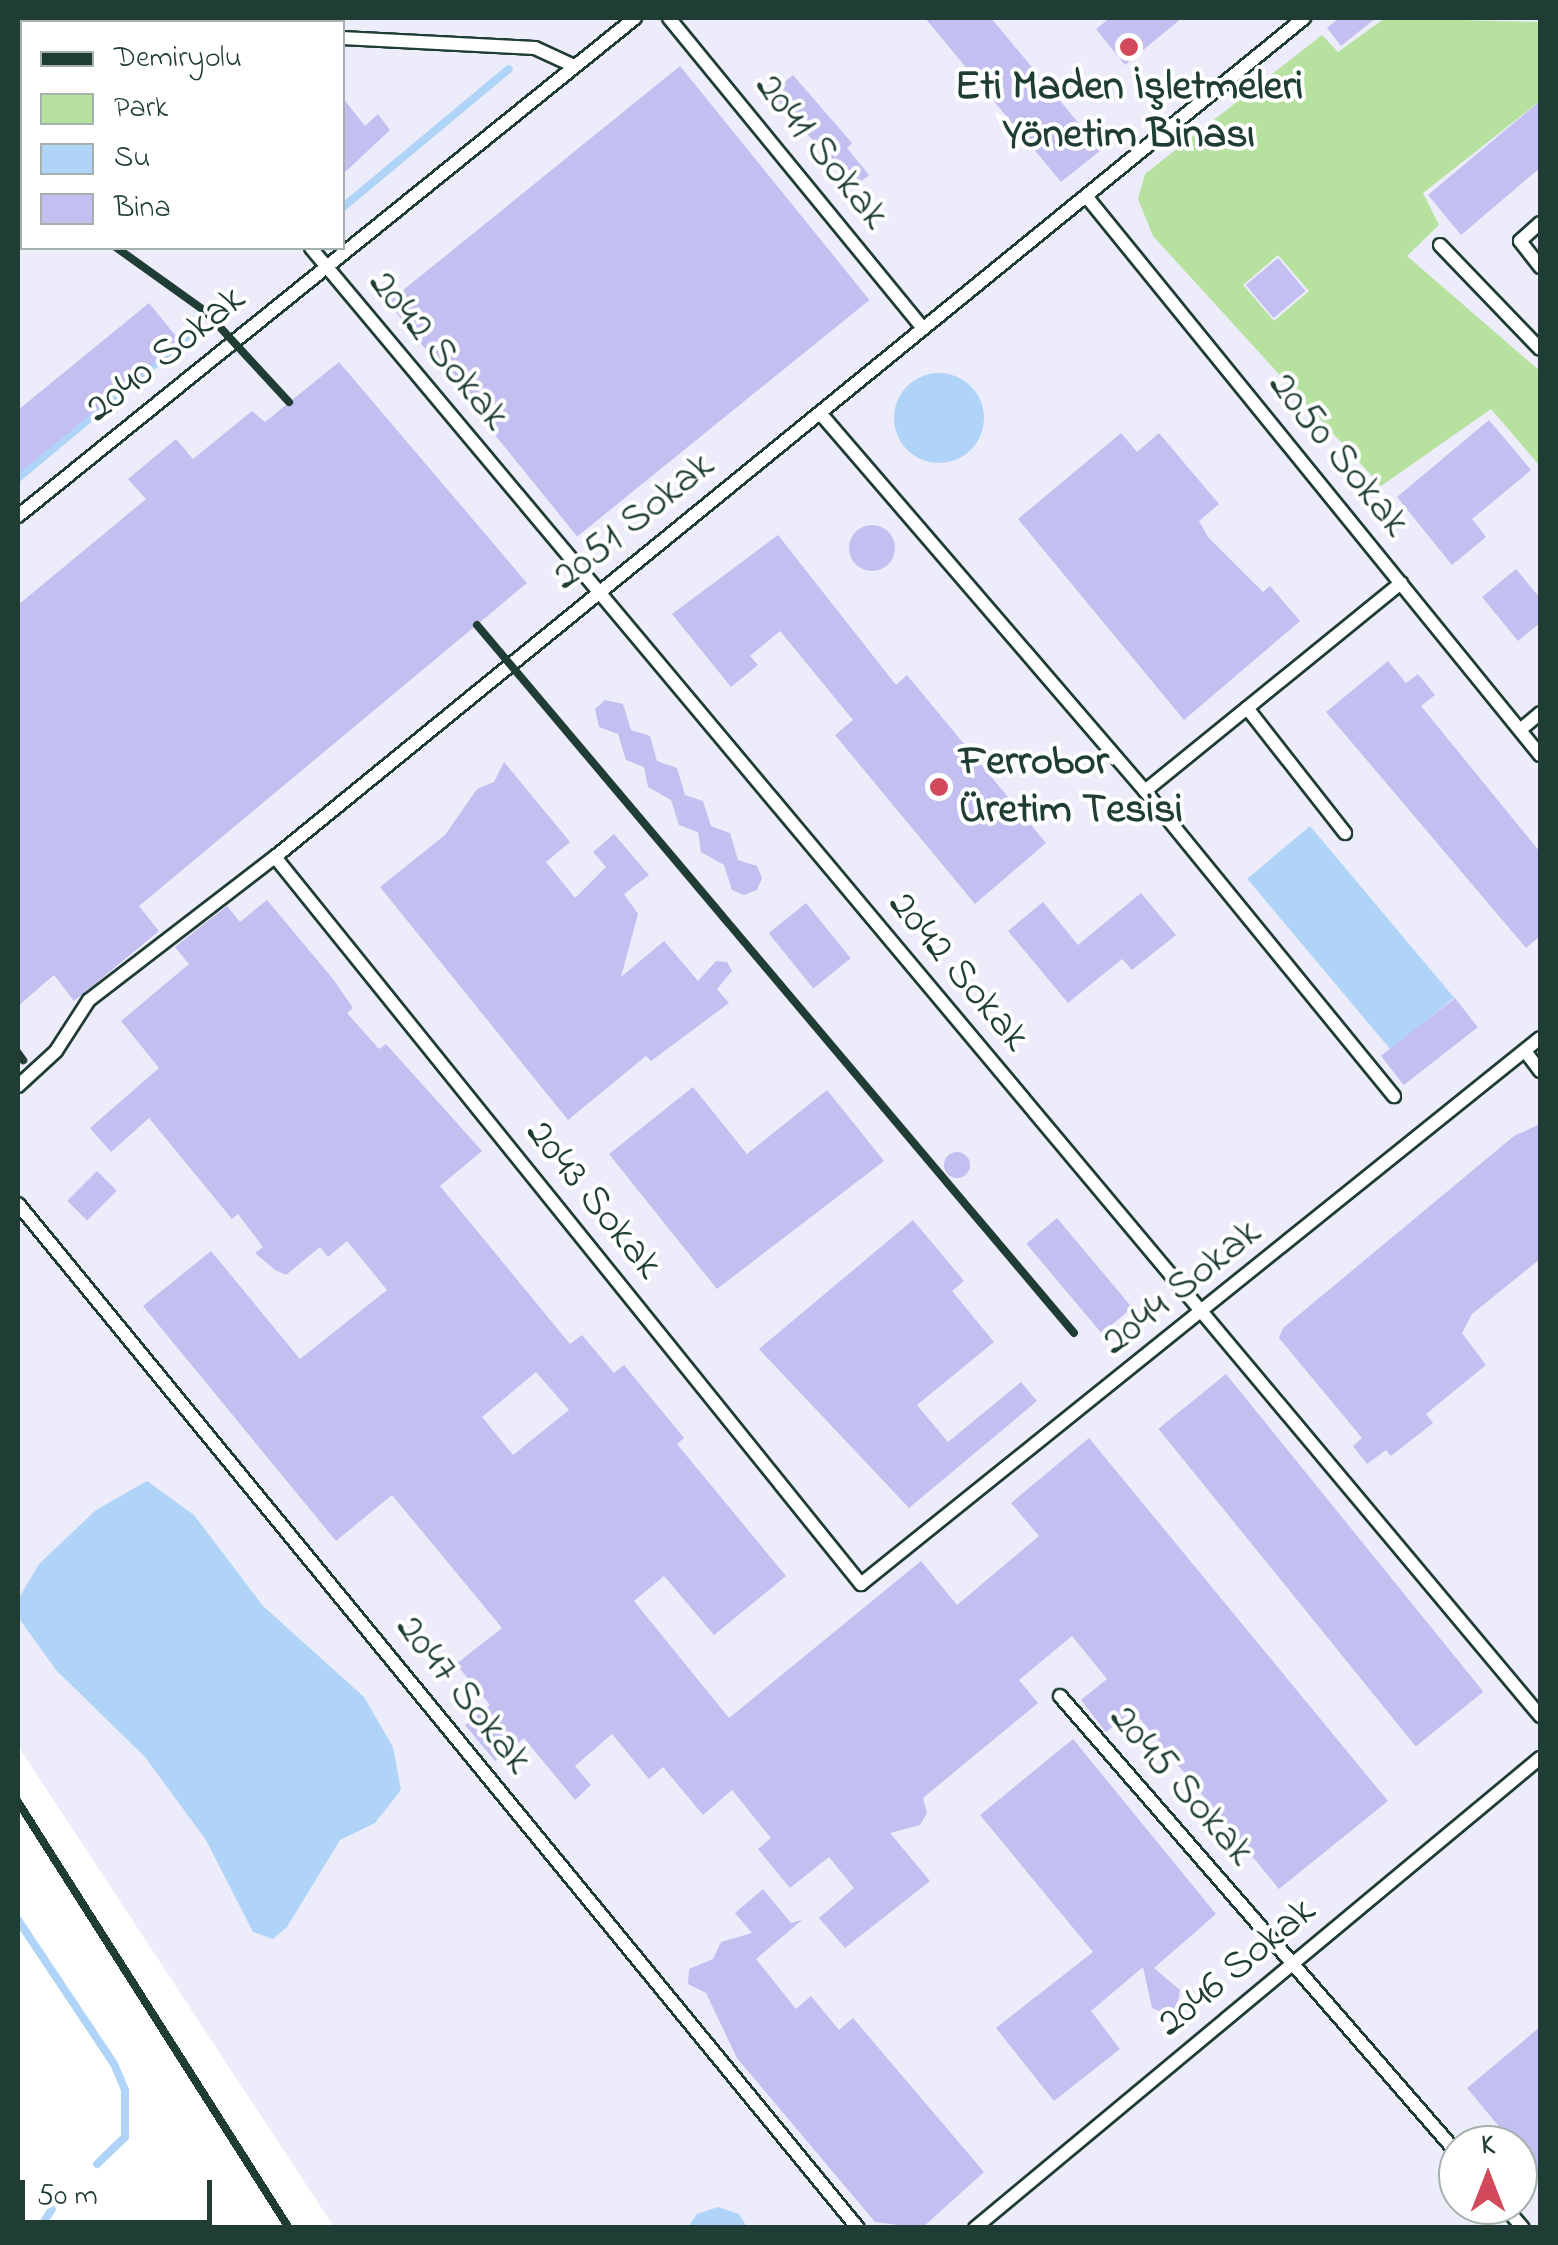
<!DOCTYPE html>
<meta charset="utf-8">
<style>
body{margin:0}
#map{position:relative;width:1558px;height:2245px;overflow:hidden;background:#fff;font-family:"Indie Flower",sans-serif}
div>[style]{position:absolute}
.built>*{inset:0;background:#edecfb}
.green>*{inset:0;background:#b7e19e}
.water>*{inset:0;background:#afd4f8;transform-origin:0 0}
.round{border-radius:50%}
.stream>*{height:8px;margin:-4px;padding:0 4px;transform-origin:4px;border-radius:4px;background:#afd4f8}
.building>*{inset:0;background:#c3bff1;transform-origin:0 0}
.roads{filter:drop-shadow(2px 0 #1f3d34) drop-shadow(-2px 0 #1f3d34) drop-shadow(0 2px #1f3d34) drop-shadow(0 -2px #1f3d34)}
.lane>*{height:12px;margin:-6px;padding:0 6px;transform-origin:6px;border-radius:6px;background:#fff}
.rail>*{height:8px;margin:-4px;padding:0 4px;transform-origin:4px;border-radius:4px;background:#1f3d34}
.dots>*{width:28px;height:28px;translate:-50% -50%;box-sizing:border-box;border:5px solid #fff;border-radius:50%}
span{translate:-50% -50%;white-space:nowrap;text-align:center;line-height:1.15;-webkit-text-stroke:8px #fff;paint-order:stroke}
.poi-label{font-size:42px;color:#1f3d34;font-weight:700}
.left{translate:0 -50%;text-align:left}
.street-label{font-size:42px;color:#1f3d34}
.frame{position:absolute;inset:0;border:20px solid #1f3d34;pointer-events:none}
.legend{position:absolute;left:20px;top:20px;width:325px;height:230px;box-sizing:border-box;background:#fff;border:2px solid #a5b1ae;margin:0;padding:12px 18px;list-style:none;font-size:30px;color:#1f3d34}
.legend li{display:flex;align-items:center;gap:20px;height:50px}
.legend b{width:50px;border:2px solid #a5b1ae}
.north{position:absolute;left:1438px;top:2125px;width:100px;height:100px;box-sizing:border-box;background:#fff;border:2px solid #a5b1ae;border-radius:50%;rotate:0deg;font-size:28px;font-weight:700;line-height:40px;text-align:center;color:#1f3d34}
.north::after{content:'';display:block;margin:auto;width:35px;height:45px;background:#d1495b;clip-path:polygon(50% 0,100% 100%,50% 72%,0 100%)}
.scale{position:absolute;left:20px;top:2180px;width:192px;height:45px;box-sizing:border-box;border:5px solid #1f3d34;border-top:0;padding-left:12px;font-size:30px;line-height:35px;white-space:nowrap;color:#1f3d34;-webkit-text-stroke:8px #fff;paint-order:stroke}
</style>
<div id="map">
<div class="built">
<i style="clip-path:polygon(evenodd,18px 18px,1540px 18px,1540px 2227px,334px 2227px,18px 1746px,18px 18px,22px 22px,342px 22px,342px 248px,22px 248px,22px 22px,18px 18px,1458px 2145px,1518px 2145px,1518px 2205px,1458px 2205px,1458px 2145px)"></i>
</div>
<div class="green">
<i style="clip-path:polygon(evenodd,1385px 18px,1540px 22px,1540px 101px,1423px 193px,1439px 225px,1407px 256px,1540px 371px,1539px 465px,1491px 409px,1381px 486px,1153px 236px,1138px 199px,1145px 174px,1322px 35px,1338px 52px,1385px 18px,1278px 255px,1309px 291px,1274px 321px,1243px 285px,1278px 255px)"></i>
</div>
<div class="water">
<i class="round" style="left:894px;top:373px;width:90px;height:90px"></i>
<i style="left:1310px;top:826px;width:224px;height:82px;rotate:50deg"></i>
<i style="clip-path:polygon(147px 1481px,194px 1515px,263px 1606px,364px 1697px,393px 1747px,401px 1790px,375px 1823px,340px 1840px,287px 1927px,273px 1939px,253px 1932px,206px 1840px,145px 1757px,56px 1670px,20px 1620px,19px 1598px,39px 1564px,96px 1510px)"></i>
<i style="clip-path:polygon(718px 2207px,739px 2214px,747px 2227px,688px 2227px,697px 2214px)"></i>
</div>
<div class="stream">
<i style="left:342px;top:208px;width:217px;rotate:-39.8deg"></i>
<i style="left:18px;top:478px;width:220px;rotate:-39.8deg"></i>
<i style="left:18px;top:1920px;width:173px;rotate:56.3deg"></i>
<i style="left:114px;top:2064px;width:28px;rotate:67deg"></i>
<i style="left:125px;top:2090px;width:47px;rotate:90deg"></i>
<i style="left:125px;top:2137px;width:39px;rotate:136deg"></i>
<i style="left:40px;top:2228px;width:22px;rotate:-58deg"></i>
</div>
<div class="building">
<i style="clip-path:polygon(925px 18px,991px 18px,1101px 150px,1061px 182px)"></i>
<i style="clip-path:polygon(1110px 18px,1182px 18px,1125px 65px,1096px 29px)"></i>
<i style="clip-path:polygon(1339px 18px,1376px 18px,1341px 46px,1327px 28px)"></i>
<i style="left:680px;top:66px;width:301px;height:376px;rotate:51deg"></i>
<i style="clip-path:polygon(793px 75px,852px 143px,847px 148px,869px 175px,854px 187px,771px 93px)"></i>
<i style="clip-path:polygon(342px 97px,365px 126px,378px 114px,390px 130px,342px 175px)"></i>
<i style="clip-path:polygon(1540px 101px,1540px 168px,1461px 235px,1428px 195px)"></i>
<i style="left:1278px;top:258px;width:43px;height:42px;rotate:50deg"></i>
<i style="clip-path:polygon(149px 303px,180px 341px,18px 474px,18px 410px)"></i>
<i style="clip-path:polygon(339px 362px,527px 583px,139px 906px,159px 931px,74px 1001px,54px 975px,18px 1006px,18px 605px,146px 499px,128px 479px,176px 439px,193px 459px,252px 411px,265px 422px)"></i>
<i style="clip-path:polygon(1489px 420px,1531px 470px,1472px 519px,1486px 537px,1452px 565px,1397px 497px)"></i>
<i style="clip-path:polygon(1121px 433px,1137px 452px,1159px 433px,1219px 504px,1199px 521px,1208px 537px,1263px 592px,1270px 586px,1300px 621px,1184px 720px,1018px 519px)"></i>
<i class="round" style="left:849px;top:525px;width:46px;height:46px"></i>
<i style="clip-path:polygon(778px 535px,896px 685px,907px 675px,1046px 843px,975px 904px,835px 735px,853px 720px,780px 631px,750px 656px,758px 665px,731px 687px,672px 614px)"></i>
<i style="clip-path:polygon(1516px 569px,1540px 598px,1540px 623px,1518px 641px,1482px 597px)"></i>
<i style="clip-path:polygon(1388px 661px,1406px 683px,1418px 674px,1435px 695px,1421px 706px,1540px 852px,1540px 936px,1526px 948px,1326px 712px)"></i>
<i style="clip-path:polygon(605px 700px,623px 704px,631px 730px,650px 736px,657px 761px,677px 768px,685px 795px,703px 801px,711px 826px,730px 833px,738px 860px,757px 866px,762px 878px,757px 890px,744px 895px,732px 890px,724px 865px,701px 852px,698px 832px,679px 825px,671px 800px,648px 787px,644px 767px,626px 760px,618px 734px,599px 727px,595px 709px)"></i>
<i style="clip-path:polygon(504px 762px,570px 842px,546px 862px,575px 898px,606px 867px,593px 852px,614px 834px,649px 875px,624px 894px,638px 914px,621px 977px,664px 941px,698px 981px,716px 961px,727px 962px,732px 971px,717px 989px,729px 1003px,651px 1061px,646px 1056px,568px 1120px,380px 887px,445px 835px,477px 789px,494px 782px)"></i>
<i style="clip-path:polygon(1141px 893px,1176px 935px,1132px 970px,1122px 959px,1068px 1003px,1008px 931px,1043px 902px,1078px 945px)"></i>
<i style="clip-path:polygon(evenodd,267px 900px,333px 979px,353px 1008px,347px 1013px,379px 1049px,386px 1044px,482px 1151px,440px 1186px,570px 1344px,582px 1335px,614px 1373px,624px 1365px,684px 1438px,677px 1444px,786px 1576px,714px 1635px,664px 1576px,634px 1601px,729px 1718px,921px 1561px,957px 1605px,1039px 1536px,1011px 1503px,1089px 1438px,1388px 1801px,1279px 1889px,1133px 1710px,1106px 1732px,1081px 1700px,1107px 1679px,1072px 1636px,1019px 1680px,1038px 1703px,923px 1798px,927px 1813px,920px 1825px,890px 1833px,930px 1881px,845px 1948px,819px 1918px,854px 1888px,829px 1857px,790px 1888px,758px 1849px,771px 1838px,732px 1790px,703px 1815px,663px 1767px,649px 1779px,612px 1734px,575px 1766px,591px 1785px,575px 1800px,524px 1738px,495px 1761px,465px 1725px,490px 1705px,456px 1664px,502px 1628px,392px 1495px,336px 1541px,143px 1306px,211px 1251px,300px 1359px,387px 1290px,347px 1241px,328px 1257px,320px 1247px,286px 1275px,275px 1270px,255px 1253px,263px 1247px,238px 1214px,232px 1219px,149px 1118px,111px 1152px,90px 1128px,159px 1068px,121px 1021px,189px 964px,175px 947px,227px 906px,240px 922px,267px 900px,536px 1372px,569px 1410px,513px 1455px,482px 1417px,536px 1372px)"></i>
<i style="left:806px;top:903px;width:71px;height:48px;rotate:51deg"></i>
<i style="left:1455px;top:998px;width:37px;height:94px;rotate:52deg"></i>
<i style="clip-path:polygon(693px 1087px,747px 1154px,827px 1090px,884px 1161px,717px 1289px,609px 1154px)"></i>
<i style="clip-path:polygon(1540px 1124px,1540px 1259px,1472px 1314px,1462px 1333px,1486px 1365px,1426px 1414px,1433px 1423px,1391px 1456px,1386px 1450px,1367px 1464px,1353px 1446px,1362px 1438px,1279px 1338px,1283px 1328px,1514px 1136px)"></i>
<i class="round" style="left:944px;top:1152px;width:26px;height:26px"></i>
<i style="left:97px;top:1171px;width:28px;height:42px;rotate:45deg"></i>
<i style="left:1057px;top:1218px;width:117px;height:40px;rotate:50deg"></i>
<i style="clip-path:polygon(913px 1220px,964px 1281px,952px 1291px,994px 1342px,917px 1405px,948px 1442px,1021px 1382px,1037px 1401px,909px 1508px,759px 1349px)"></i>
<i style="left:1226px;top:1374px;width:409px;height:87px;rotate:51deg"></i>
<i style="clip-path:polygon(1073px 1739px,1216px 1914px,1154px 1968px,1180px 1990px,1177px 2008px,1164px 2013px,1152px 2008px,1143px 1967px,1091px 2011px,1120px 2049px,1054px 2101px,996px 2028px,1093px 1952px,980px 1815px)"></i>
<i style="clip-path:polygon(763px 1889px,791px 1923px,802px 1920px,756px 1959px,796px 2009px,811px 1996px,839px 2030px,853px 2018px,984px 2172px,922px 2228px,875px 2222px,737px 2058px,706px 1993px,688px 1984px,689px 1969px,713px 1959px,721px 1942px,752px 1933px,735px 1913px)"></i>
<i style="clip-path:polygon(1540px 2027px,1540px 2176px,1467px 2088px)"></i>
</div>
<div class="roads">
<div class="lane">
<i style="left:289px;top:18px;width:9px;rotate:27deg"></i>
<i style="left:669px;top:18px;width:401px;rotate:50.7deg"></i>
<i style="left:256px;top:22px;width:4px;rotate:-76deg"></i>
<i style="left:342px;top:38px;width:193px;rotate:3deg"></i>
<i style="left:535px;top:48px;width:43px;rotate:24.8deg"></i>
<i style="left:1086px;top:196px;width:720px;rotate:50.92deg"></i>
<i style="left:1540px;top:223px;width:27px;rotate:138deg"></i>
<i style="left:1520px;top:241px;width:33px;rotate:52deg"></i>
<i style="left:1440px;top:245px;width:144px;rotate:46.1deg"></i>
<i style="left:311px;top:248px;width:1915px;rotate:50.06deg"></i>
<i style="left:820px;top:413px;width:499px;rotate:49.3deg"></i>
<i style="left:1145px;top:791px;width:394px;rotate:50.8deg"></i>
<i style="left:18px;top:516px;width:793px;rotate:-38.91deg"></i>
<i style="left:1247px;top:708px;width:159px;rotate:51.9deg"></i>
<i style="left:1520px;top:730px;width:26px;rotate:-40deg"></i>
<i style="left:1145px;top:791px;width:330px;rotate:-39.1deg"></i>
<i style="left:275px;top:857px;width:934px;rotate:51.13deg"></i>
<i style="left:861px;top:1584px;width:871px;rotate:-38.8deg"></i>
<i style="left:1525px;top:1051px;width:25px;rotate:53deg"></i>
<i style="left:18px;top:1086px;width:52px;rotate:-42.6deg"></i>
<i style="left:56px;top:1051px;width:61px;rotate:-57.1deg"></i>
<i style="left:89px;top:1000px;width:235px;rotate:-37.6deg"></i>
<i style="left:275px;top:857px;width:1328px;rotate:-39.19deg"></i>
<i style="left:18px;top:1204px;width:1324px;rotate:50.64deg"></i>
<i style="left:1060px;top:1696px;width:607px;rotate:49.01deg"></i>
<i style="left:1503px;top:2205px;width:30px;rotate:49deg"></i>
<i style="left:975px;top:2228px;width:735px;rotate:-39.76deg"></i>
</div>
</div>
<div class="rail">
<i style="left:18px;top:194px;width:4px;rotate:27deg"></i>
<i style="left:117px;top:248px;width:108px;rotate:35.6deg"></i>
<i style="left:205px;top:311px;width:124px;rotate:47.3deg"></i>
<i style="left:477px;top:625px;width:926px;rotate:49.86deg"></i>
<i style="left:18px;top:1053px;width:9px;rotate:54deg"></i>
<i style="left:18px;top:1802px;width:505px;rotate:57.54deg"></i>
</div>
<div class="dots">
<i style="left:1129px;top:47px;background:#d1495b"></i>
<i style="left:939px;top:787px;background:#d1495b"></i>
</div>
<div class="poi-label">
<span style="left:1129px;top:112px">Eti Maden İşletmeleri<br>Yönetim Binası</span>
<span class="left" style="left:959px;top:787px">Ferrobor<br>Üretim Tesisi</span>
</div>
<div class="street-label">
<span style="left:821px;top:152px;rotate:51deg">2041 Sokak</span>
<span style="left:438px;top:351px;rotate:50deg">2042 Sokak</span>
<span style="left:166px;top:355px;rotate:-39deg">2040 Sokak</span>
<span style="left:1338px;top:455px;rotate:51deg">2050 Sokak</span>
<span style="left:634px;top:522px;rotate:-39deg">2051 Sokak</span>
<span style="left:958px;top:972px;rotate:50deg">2042 Sokak</span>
<span style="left:593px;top:1200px;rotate:51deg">2043 Sokak</span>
<span style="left:1182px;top:1288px;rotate:-39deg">2044 Sokak</span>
<span style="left:463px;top:1695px;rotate:51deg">2047 Sokak</span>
<span style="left:1181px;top:1786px;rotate:49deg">2045 Sokak</span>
<span style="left:1237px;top:1968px;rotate:-40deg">2046 Sokak</span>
</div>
<div class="frame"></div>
<ul class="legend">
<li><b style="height:12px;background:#1f3d34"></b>Demiryolu</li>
<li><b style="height:28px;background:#b7e19e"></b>Park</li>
<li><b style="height:28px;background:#afd4f8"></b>Su</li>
<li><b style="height:28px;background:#c3bff1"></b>Bina</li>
</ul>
<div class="north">K</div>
<div class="scale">50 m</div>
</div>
